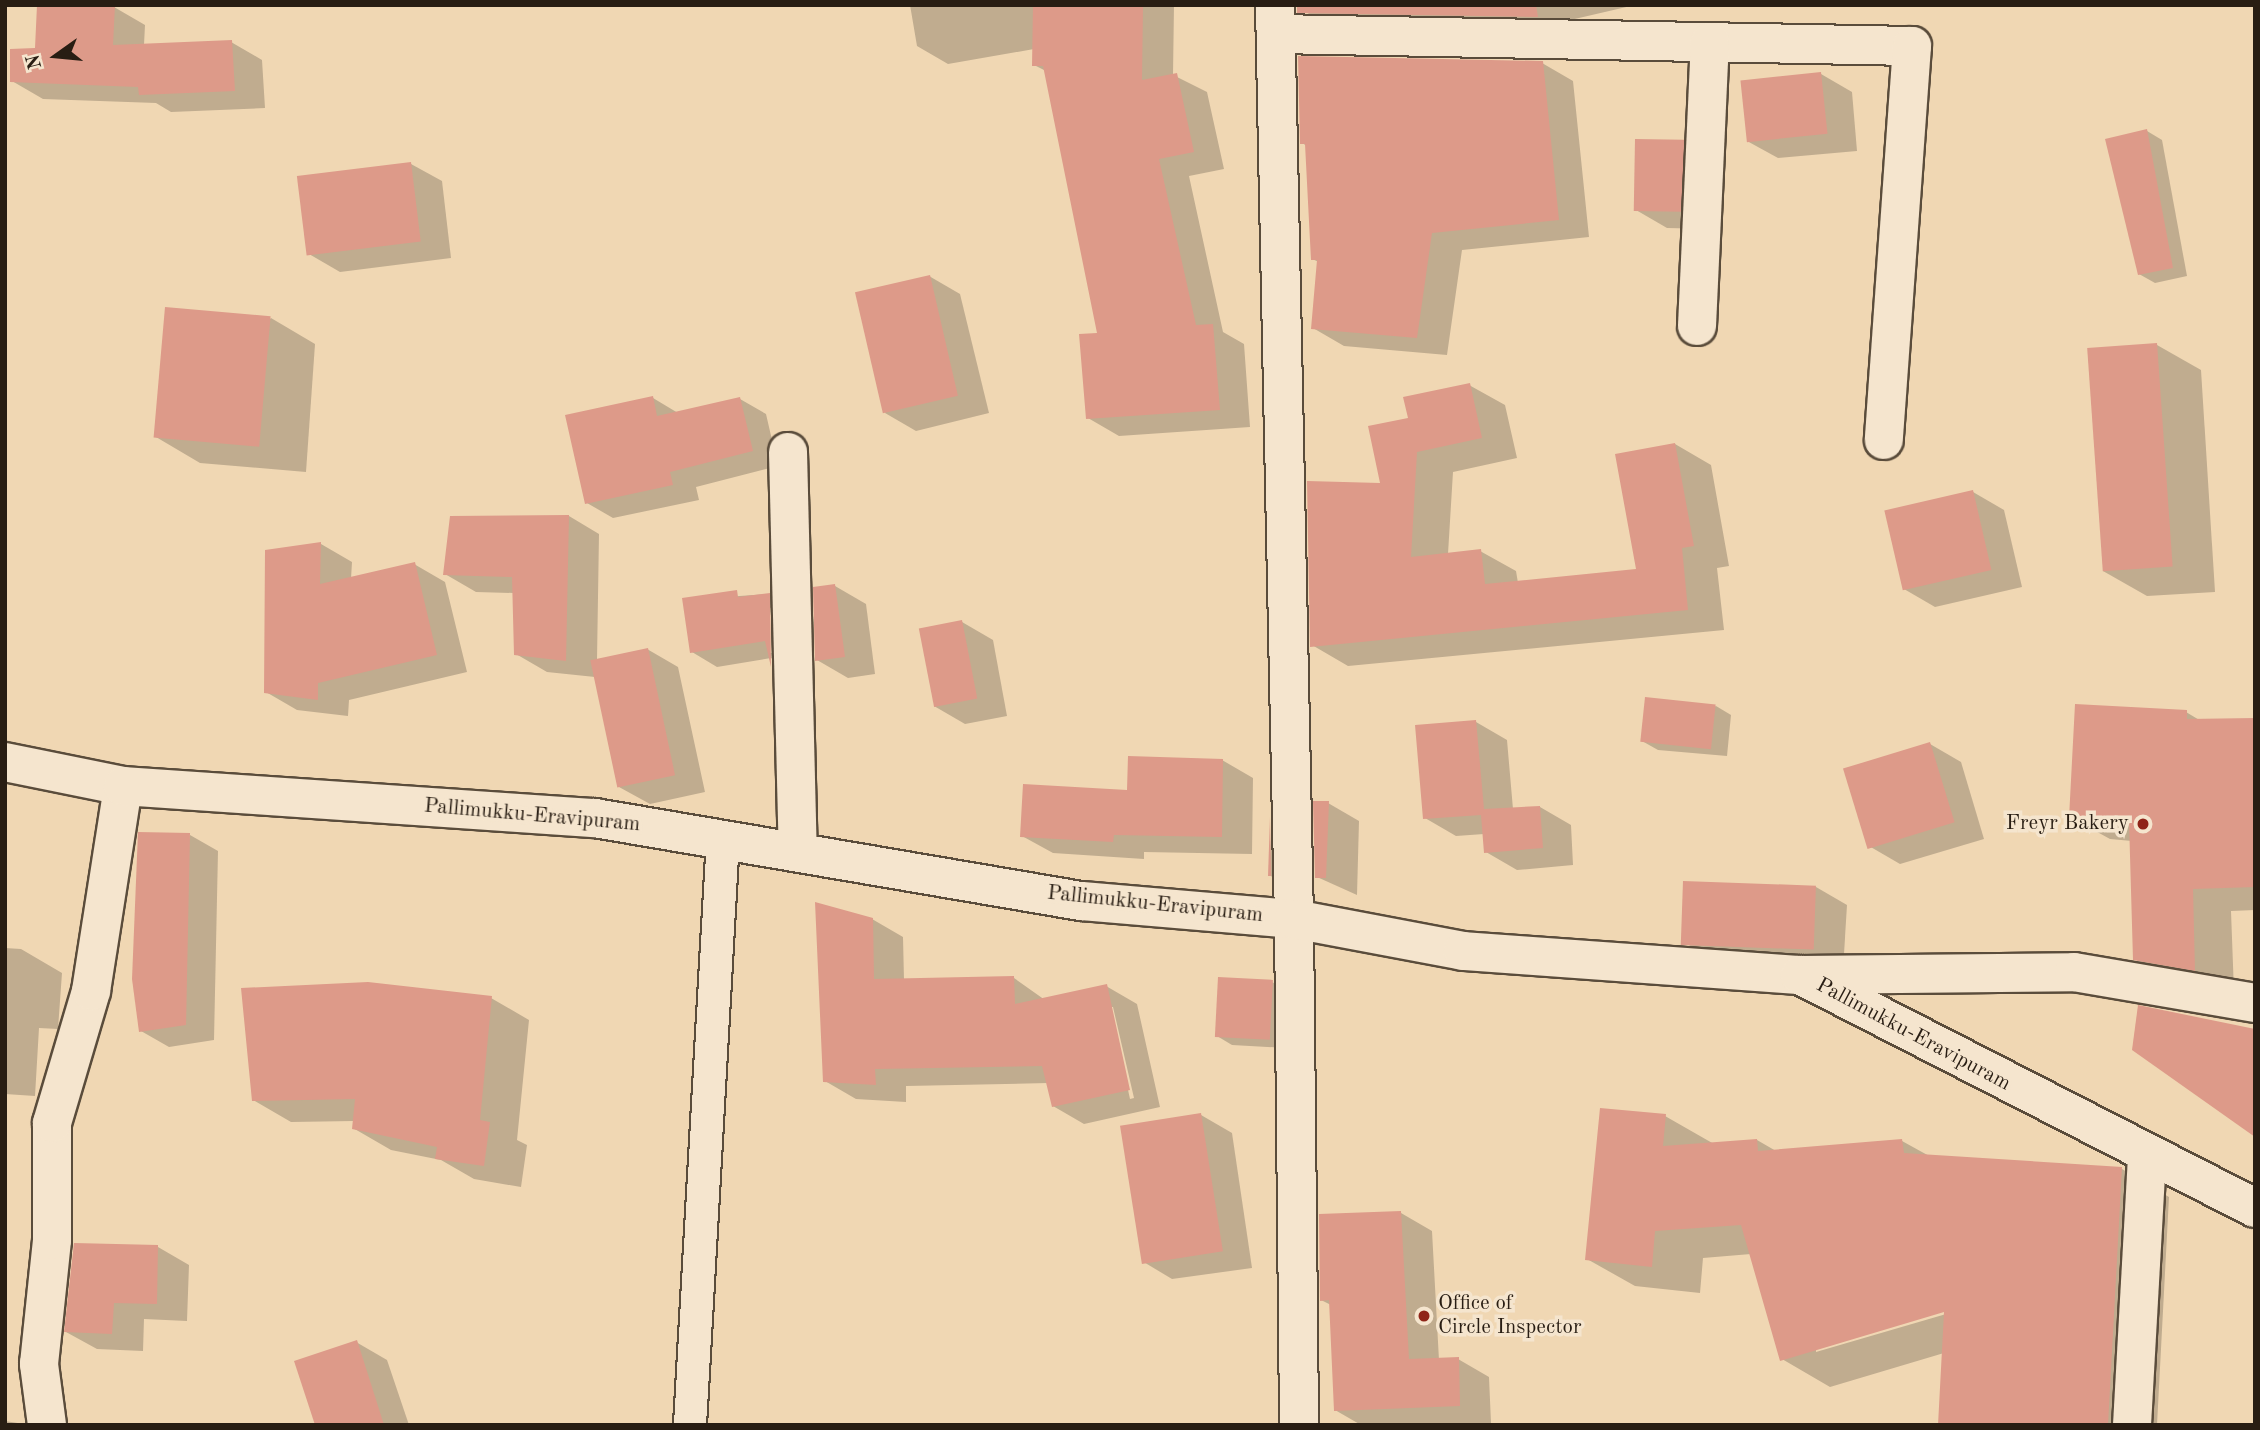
<!DOCTYPE html>
<style>
body{margin:0}
#map{position:relative;width:2260px;height:1430px;overflow:hidden;background:#f0d7b3;font-family:"Old Standard TT",serif}
div>[style]{position:absolute}
.shadow>*{inset:0;background:#0003}
.building>*{inset:0;background:#dd9a89;transform-origin:0 0}
.roads{filter:drop-shadow(2px 0 #5a4c3b) drop-shadow(-2px 0 #5a4c3b) drop-shadow(0 2px #5a4c3b) drop-shadow(0 -2px #5a4c3b)}
.lane>*{height:32px;margin:-16px;padding:0 16px;transform-origin:16px;border-radius:16px;background:#f5e5ce}
.street>*{height:38px;margin:-19px;padding:0 19px;transform-origin:19px;border-radius:19px;background:#f5e5ce}
.secondary>*{height:38px;margin:-19px;padding:0 19px;transform-origin:19px;border-radius:19px;background:#f5e5ce}
.dots>*{width:19px;height:19px;translate:-50% -50%;box-sizing:border-box;border:4px solid #f5e5ce;border-radius:50%}
span{translate:-50% -50%;white-space:nowrap;text-align:center;line-height:1.15;-webkit-text-stroke:7px #f5e5ce;paint-order:stroke}
.street-label{font-size:21px;color:#281d13}
.poi-label{font-size:21px;color:#281d13}
.right{translate:-100% -50%;text-align:right}
.left{translate:0 -50%;text-align:left}
.frame{position:absolute;inset:0;border:7px solid #281d13;pointer-events:none}
.north{position:absolute;left:21px;top:21px;width:70px;height:70px;-webkit-text-stroke:5px #f5e5ce;paint-order:stroke;rotate:255deg;font-size:19px;font-weight:700;line-height:28px;text-align:center;color:#281d13}
.north::after{content:'';display:block;margin:auto;width:24px;height:32px;background:#281d13;clip-path:polygon(50% 0,100% 100%,50% 72%,0 100%)}
</style>
<div id="map">
<div class="shadow">
<i style="clip-path:polygon(910px 5px,1174px 5px,1173px 75px,1207px 92px,1224px 169px,1189px 176px,1223px 332px,1244px 344px,1250px 427px,1119px 436px,1088px 418px,1099px 335px,1046px 71px,1034px 65px,1034px 49px,948px 64px,917px 46px)"></i>
<i style="clip-path:polygon(1297px 5px,1635px 5px,1566px 21px,1329px 29px)"></i>
<i style="clip-path:polygon(114px 7px,145px 25px,144px 45px,231px 42px,262px 60px,265px 108px,171px 112px,156px 103px,43px 99px,12px 81px,37px 49px)"></i>
<i style="clip-path:polygon(1542px 63px,1573px 81px,1589px 237px,1462px 250px,1447px 355px,1344px 346px,1313px 328px,1319px 262px,1312px 259px,1307px 146px,1302px 143px)"></i>
<i style="clip-path:polygon(1821px 74px,1852px 92px,1857px 151px,1778px 158px,1747px 141px)"></i>
<i style="clip-path:polygon(2147px 131px,2162px 140px,2187px 276px,2155px 283px,2139px 274px)"></i>
<i style="clip-path:polygon(1683px 142px,1714px 159px,1711px 229px,1667px 228px,1636px 210px)"></i>
<i style="clip-path:polygon(411px 164px,442px 181px,451px 258px,340px 272px,309px 254px)"></i>
<i style="clip-path:polygon(929px 276px,960px 294px,989px 413px,916px 431px,885px 413px)"></i>
<i style="clip-path:polygon(271px 318px,315px 344px,306px 472px,200px 463px,156px 437px)"></i>
<i style="clip-path:polygon(2157px 345px,2201px 370px,2215px 592px,2147px 596px,2103px 571px)"></i>
<i style="clip-path:polygon(1469px 385px,1505px 405px,1517px 458px,1453px 472px,1448px 554px,1480px 551px,1516px 571px,1518px 583px,1638px 571px,1675px 444px,1711px 465px,1729px 566px,1717px 568px,1724px 630px,1348px 666px,1312px 645px,1410px 420px)"></i>
<i style="clip-path:polygon(653px 398px,678px 413px,740px 399px,766px 414px,778px 466px,696px 487px,699px 500px,613px 518px,587px 503px)"></i>
<i style="clip-path:polygon(1973px 492px,2004px 510px,2022px 587px,1935px 607px,1904px 589px)"></i>
<i style="clip-path:polygon(569px 516px,599px 534px,597px 660px,647px 649px,678px 667px,705px 792px,650px 804px,619px 787px,595px 677px,547px 672px,516px 654px,514px 593px,476px 592px,445px 574px)"></i>
<i style="clip-path:polygon(321px 544px,352px 562px,351px 579px,414px 564px,445px 582px,467px 672px,349px 700px,348px 716px,297px 710px,266px 692px,267px 551px)"></i>
<i style="clip-path:polygon(835px 586px,866px 604px,875px 674px,848px 678px,817px 660px)"></i>
<i style="clip-path:polygon(evenodd,769px 594px,795px 609px,796px 679px,771px 658px,717px 667px,692px 652px,684px 600px,769px 594px,768px 608px,772px 608px,773px 653px,769px 653px,768px 608px)"></i>
<i style="clip-path:polygon(962px 622px,993px 640px,1007px 716px,965px 724px,934px 706px)"></i>
<i style="clip-path:polygon(1716px 706px,1731px 715px,1727px 756px,1658px 750px,1642px 741px)"></i>
<i style="clip-path:polygon(2186px 712px,2201px 721px,2255px 719px,2255px 910px,2231px 911px,2234px 992px,2174px 982px,2135px 959px,2132px 841px,2110px 839px,2070px 817px)"></i>
<i style="clip-path:polygon(1476px 722px,1507px 740px,1513px 809px,1540px 807px,1571px 825px,1573px 865px,1517px 870px,1486px 852px,1484px 834px,1456px 836px,1425px 818px)"></i>
<i style="clip-path:polygon(1930px 744px,1961px 762px,1984px 839px,1900px 864px,1869px 846px)"></i>
<i style="clip-path:polygon(1222px 760px,1253px 778px,1252px 854px,1144px 852px,1144px 859px,1053px 853px,1022px 836px)"></i>
<i style="clip-path:polygon(1328px 803px,1359px 821px,1357px 895px,1317px 877px)"></i>
<i style="clip-path:polygon(1272px 820px,1300px 837px,1300px 893px,1269px 875px)"></i>
<i style="clip-path:polygon(190px 835px,218px 851px,214px 1040px,169px 1047px,141px 1031px)"></i>
<i style="clip-path:polygon(1685px 883px,1816px 887px,1847px 905px,1843px 970px,1718px 962px,1687px 944px)"></i>
<i style="clip-path:polygon(evenodd,872px 919px,903px 937px,904px 980px,1014px 978px,1045px 1000px,1106px 986px,1137px 1004px,1160px 1107px,1084px 1124px,1053px 1106px,1048px 1083px,906px 1086px,906px 1102px,856px 1099px,825px 1081px,872px 919px,1110px 1007px,1113px 1007px,1134px 1098px,1130px 1099px,1110px 1007px)"></i>
<i style="clip-path:polygon(5px 948px,21px 949px,62px 973px,58px 1029px,39px 1028px,35px 1096px,5px 1094px)"></i>
<i style="clip-path:polygon(1272px 982px,1288px 991px,1286px 1048px,1232px 1045px,1217px 1036px)"></i>
<i style="clip-path:polygon(491px 998px,529px 1020px,517px 1140px,527px 1145px,521px 1187px,474px 1179px,441px 1160px,391px 1150px,353px 1128px,354px 1121px,291px 1122px,253px 1100px)"></i>
<i style="clip-path:polygon(1201px 1115px,1232px 1133px,1252px 1268px,1172px 1279px,1142px 1261px)"></i>
<i style="clip-path:polygon(evenodd,1665px 1116px,1714px 1144px,1757px 1140px,1776px 1151px,1902px 1141px,1931px 1157px,2122px 1169px,2169px 1197px,2157px 1425px,1940px 1425px,1944px 1353px,1830px 1387px,1782px 1359px,1751px 1254px,1703px 1258px,1700px 1293px,1635px 1286px,1587px 1259px,1665px 1116px,1952px 1308px,1953px 1312px,1816px 1352px,1816px 1348px,1952px 1308px)"></i>
<i style="clip-path:polygon(1401px 1213px,1432px 1231px,1439px 1360px,1458px 1359px,1489px 1377px,1491px 1423px,1361px 1425px,1335px 1410px,1331px 1305px,1321px 1300px)"></i>
<i style="clip-path:polygon(158px 1247px,189px 1265px,187px 1321px,144px 1319px,143px 1351px,97px 1349px,66px 1332px)"></i>
<i style="clip-path:polygon(356px 1342px,387px 1360px,409px 1425px,316px 1425px)"></i>
<i style="clip-path:polygon(5px 1421px,24px 1424px,25px 1425px,5px 1425px)"></i>
</div>
<div class="building">
<i style="clip-path:polygon(37px 5px,115px 5px,113px 45px,232px 40px,235px 91px,139px 95px,138px 87px,10px 82px,10px 49px,35px 48px)"></i>
<i style="clip-path:polygon(1033px 5px,1143px 5px,1142px 80px,1177px 73px,1194px 152px,1159px 159px,1196px 325px,1213px 324px,1220px 410px,1086px 419px,1079px 334px,1097px 333px,1043px 66px,1032px 66px)"></i>
<i style="clip-path:polygon(1297px 5px,1536px 5px,1538px 17px,1297px 13px)"></i>
<i style="clip-path:polygon(1298px 56px,1543px 61px,1559px 220px,1432px 233px,1417px 338px,1311px 329px,1317px 260px,1311px 260px,1305px 144px,1300px 144px)"></i>
<i style="left:1821px;top:72px;width:62px;height:81px;rotate:84deg"></i>
<i style="clip-path:polygon(2147px 129px,2173px 268px,2138px 275px,2105px 139px)"></i>
<i style="left:1635px;top:139px;width:49px;height:72px;rotate:1deg"></i>
<i style="left:411px;top:162px;width:80px;height:115px;rotate:83deg"></i>
<i style="left:930px;top:275px;width:124px;height:77px;rotate:77deg"></i>
<i style="left:165px;top:307px;width:106px;height:131px;rotate:5deg"></i>
<i style="left:2157px;top:343px;width:224px;height:70px;rotate:86deg"></i>
<i style="clip-path:polygon(1470px 383px,1482px 438px,1417px 452px,1411px 557px,1481px 549px,1485px 584px,1636px 569px,1615px 454px,1675px 443px,1694px 546px,1682px 548px,1688px 610px,1310px 647px,1307px 481px,1380px 483px,1368px 426px,1408px 418px,1403px 397px)"></i>
<i style="clip-path:polygon(653px 396px,657px 416px,740px 397px,753px 451px,670px 472px,673px 485px,585px 504px,565px 415px)"></i>
<i style="left:1973px;top:490px;width:82px;height:91px;rotate:77deg"></i>
<i style="clip-path:polygon(569px 515px,566px 661px,514px 655px,512px 577px,443px 575px,450px 516px)"></i>
<i style="clip-path:polygon(321px 542px,320px 584px,415px 562px,437px 655px,318px 683px,318px 700px,264px 693px,265px 550px)"></i>
<i style="clip-path:polygon(835px 584px,845px 657px,815px 661px,813px 587px)"></i>
<i style="clip-path:polygon(737px 590px,738px 597px,770px 593px,771px 667px,765px 641px,690px 653px,682px 598px)"></i>
<i style="left:962px;top:620px;width:80px;height:44px;rotate:79deg"></i>
<i style="left:648px;top:648px;width:130px;height:59px;rotate:78deg"></i>
<i style="left:1645px;top:697px;width:71px;height:45px;rotate:6deg"></i>
<i style="clip-path:polygon(2075px 704px,2187px 710px,2187px 719px,2255px 718px,2255px 887px,2193px 889px,2195px 971px,2133px 960px,2129px 821px,2069px 818px)"></i>
<i style="clip-path:polygon(1476px 720px,1484px 809px,1540px 806px,1543px 848px,1484px 853px,1481px 815px,1423px 819px,1415px 725px)"></i>
<i style="left:1930px;top:742px;width:84px;height:91px;rotate:73deg"></i>
<i style="clip-path:polygon(1128px 756px,1223px 759px,1222px 837px,1114px 835px,1113px 842px,1020px 837px,1023px 784px,1127px 790px)"></i>
<i style="clip-path:polygon(1313px 801px,1329px 801px,1326px 878px,1315px 878px)"></i>
<i style="clip-path:polygon(1270px 817px,1271px 876px,1268px 876px)"></i>
<i style="clip-path:polygon(138px 832px,190px 833px,186px 1025px,139px 1032px,132px 979px)"></i>
<i style="left:1683px;top:881px;width:133px;height:64px;rotate:2deg"></i>
<i style="clip-path:polygon(815px 902px,873px 918px,874px 979px,1014px 976px,1015px 1004px,1107px 984px,1130px 1090px,1052px 1107px,1042px 1066px,875px 1069px,876px 1085px,823px 1082px)"></i>
<i style="left:1218px;top:977px;width:55px;height:60px;rotate:3deg"></i>
<i style="clip-path:polygon(368px 982px,492px 996px,480px 1120px,490px 1122px,484px 1166px,435px 1159px,437px 1147px,352px 1129px,355px 1099px,252px 1101px,241px 988px)"></i>
<i style="clip-path:polygon(2138px 1005px,2255px 1029px,2255px 1137px,2132px 1050px)"></i>
<i style="clip-path:polygon(1600px 1108px,1666px 1114px,1663px 1146px,1757px 1139px,1758px 1151px,1902px 1139px,1904px 1153px,2122px 1167px,2108px 1425px,1938px 1425px,1944px 1312px,1780px 1361px,1741px 1225px,1655px 1231px,1652px 1267px,1585px 1260px)"></i>
<i style="left:1201px;top:1113px;width:140px;height:82px;rotate:81deg"></i>
<i style="clip-path:polygon(1401px 1211px,1409px 1359px,1459px 1357px,1460px 1406px,1334px 1411px,1329px 1300px,1320px 1301px,1319px 1214px)"></i>
<i style="clip-path:polygon(74px 1243px,158px 1245px,157px 1304px,114px 1303px,112px 1334px,64px 1332px)"></i>
<i style="clip-path:polygon(357px 1340px,384px 1425px,315px 1425px,294px 1361px)"></i>
</div>
<div class="roads">
<div class="lane">
<i style="left:690px;top:1425px;width:587px;rotate:-86.78deg"></i>
</div>
<div class="street">
<i style="left:1276px;top:34px;width:636px;rotate:1.08deg"></i>
<i style="left:1912px;top:46px;width:395px;rotate:94.1deg"></i>
<i style="left:1697px;top:326px;width:284px;rotate:-87.4deg"></i>
<i style="left:788px;top:452px;width:400px;rotate:88.6deg"></i>
<i style="left:1294px;top:919px;width:506px;rotate:89.43deg"></i>
<i style="left:1800px;top:975px;width:274px;rotate:-0.6deg"></i>
<i style="left:2074px;top:972px;width:184px;rotate:9.7deg"></i>
<i style="left:47px;top:1425px;width:62px;rotate:-97.5deg"></i>
<i style="left:39px;top:1364px;width:125px;rotate:-84deg"></i>
<i style="left:52px;top:1240px;width:117px;rotate:-90deg"></i>
<i style="left:52px;top:1123px;width:138px;rotate:-73.5deg"></i>
<i style="left:91px;top:991px;width:207px;rotate:-81.1deg"></i>
<i style="left:2132px;top:1425px;width:271px;rotate:-86.8deg"></i>
</div>
<div class="secondary">
<i style="left:1275px;top:5px;width:914px;rotate:88.81deg"></i>
<i style="left:5px;top:762px;width:120px;rotate:11.5deg"></i>
<i style="left:123px;top:786px;width:473px;rotate:3.9deg"></i>
<i style="left:595px;top:818px;width:494px;rotate:9.7deg"></i>
<i style="left:1082px;top:901px;width:213px;rotate:4.9deg"></i>
<i style="left:1294px;top:919px;width:172px;rotate:10.7deg"></i>
<i style="left:1463px;top:951px;width:338px;rotate:4.1deg"></i>
<i style="left:1800px;top:975px;width:511px;rotate:27.12deg"></i>
</div>
</div>
<div class="dots">
<i style="left:2143px;top:824px;background:#8f2418"></i>
<i style="left:1424px;top:1316px;background:#8f2418"></i>
</div>
<div class="street-label">
<span style="left:532px;top:816px;rotate:5deg">Pallimukku-Eravipuram</span>
<span style="left:1155px;top:905px;rotate:6deg">Pallimukku-Eravipuram</span>
<span style="left:1913px;top:1035px;rotate:28deg">Pallimukku-Eravipuram</span>
</div>
<div class="poi-label">
<span class="right" style="left:2129px;top:824px">Freyr Bakery</span>
<span class="left" style="left:1438px;top:1316px">Office of<br>Circle Inspector</span>
</div>
<div class="frame"></div>
<div class="north">N</div>
</div>
